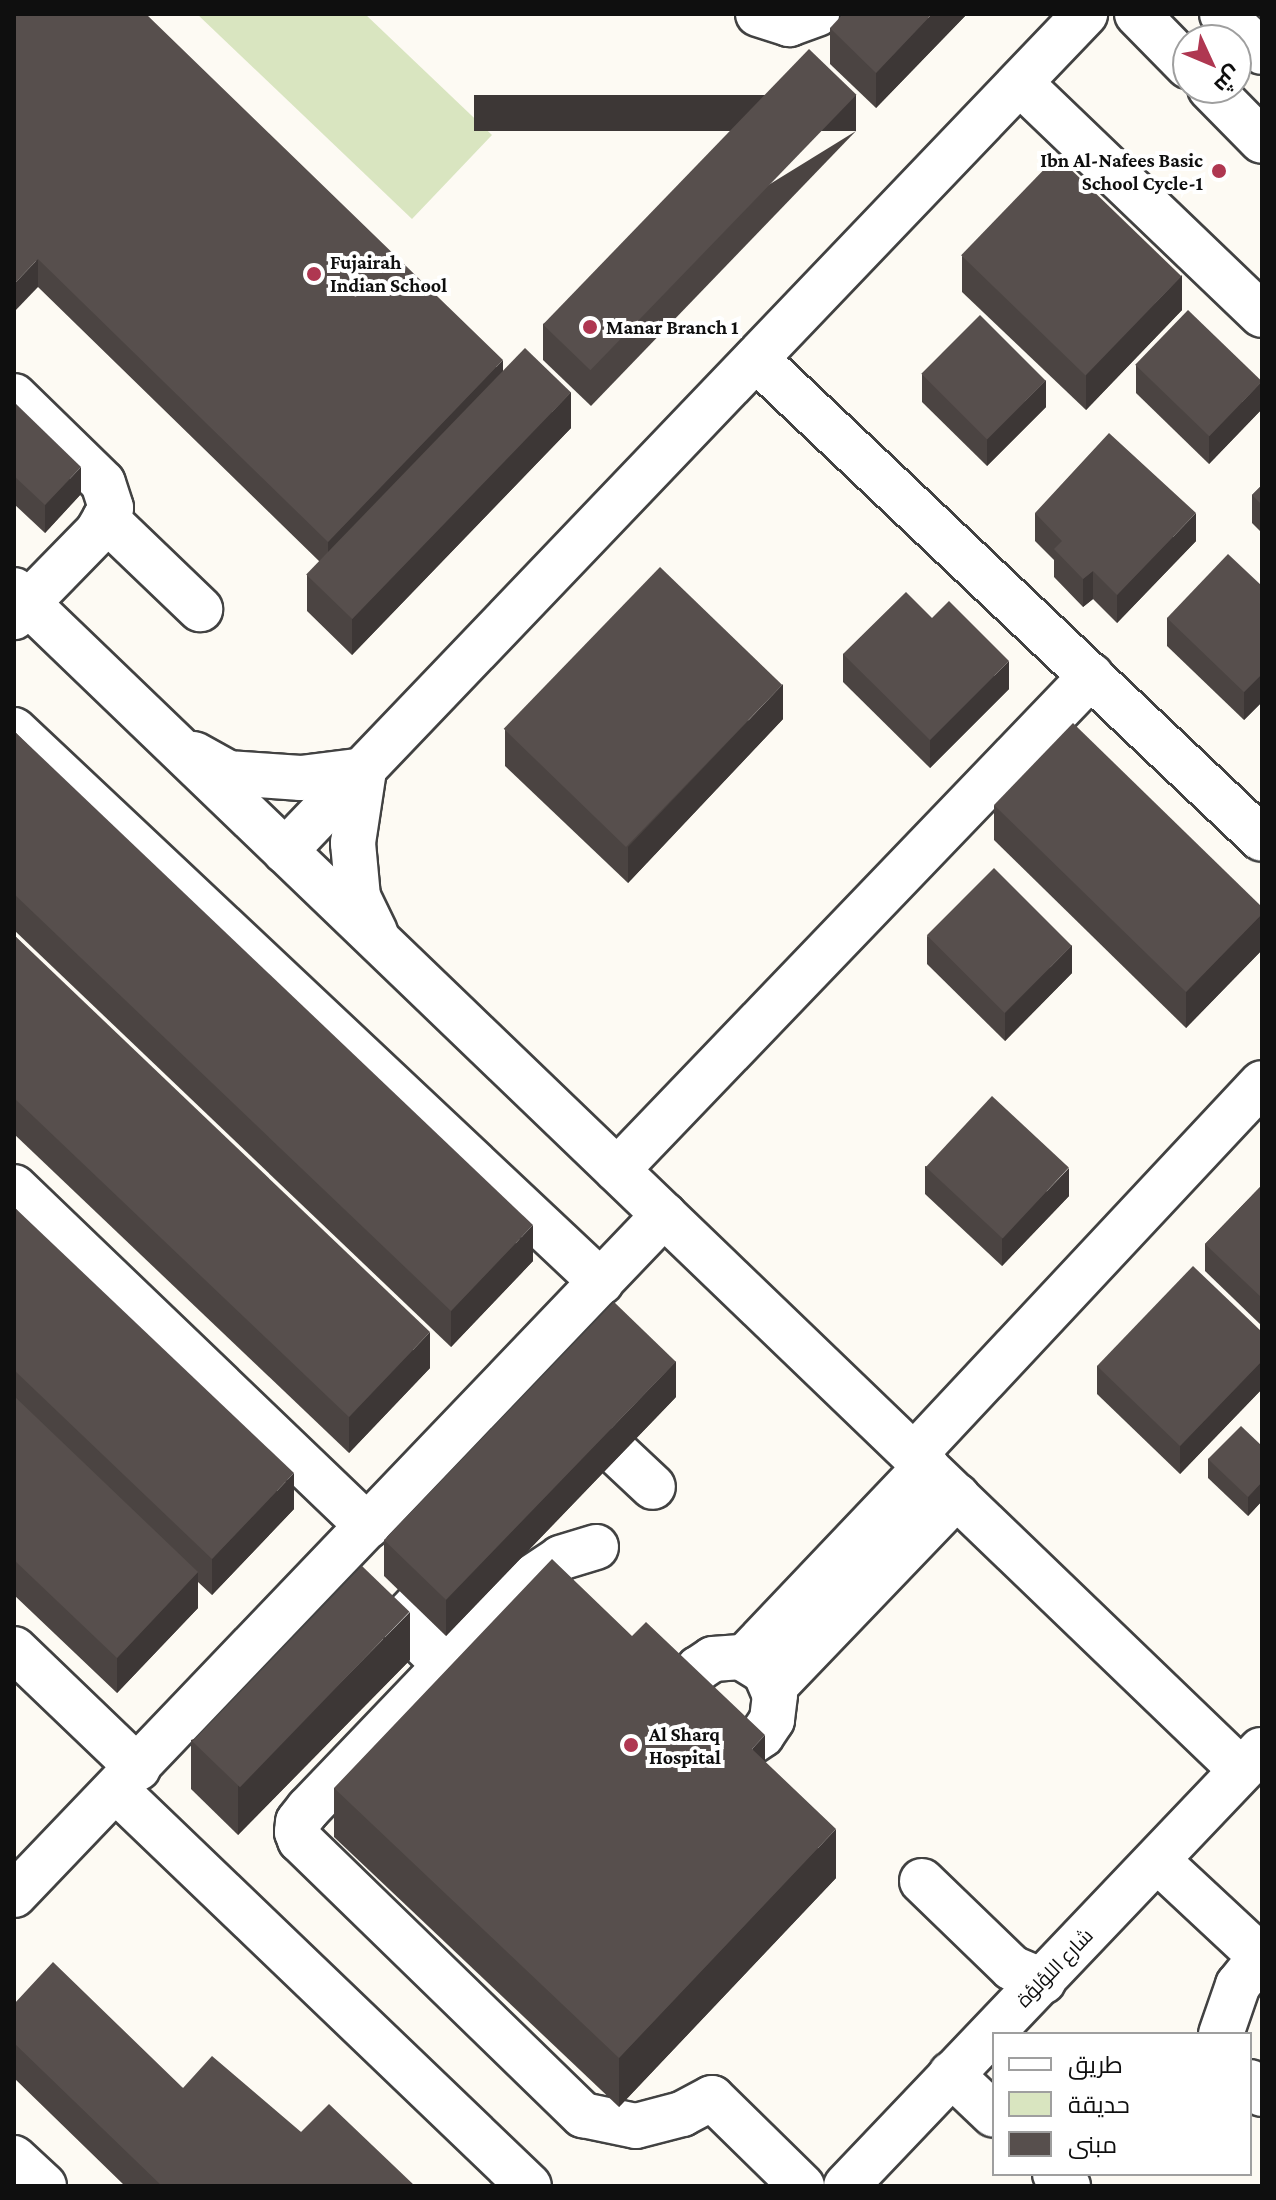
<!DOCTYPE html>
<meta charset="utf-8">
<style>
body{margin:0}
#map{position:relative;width:1276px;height:2200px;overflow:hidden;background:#fdfaf3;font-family:"Crimson Pro",Cairo,serif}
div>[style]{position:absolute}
.green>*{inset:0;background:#d9e5c0}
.roads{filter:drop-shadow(2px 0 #424242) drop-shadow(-2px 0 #424242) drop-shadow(0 2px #424242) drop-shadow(0 -2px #424242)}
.minor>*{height:44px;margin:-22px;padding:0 22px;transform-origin:22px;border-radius:22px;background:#fff}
.wall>*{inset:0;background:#4b4442}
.shaded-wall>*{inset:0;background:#3d3736;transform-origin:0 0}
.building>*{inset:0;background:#574f4d;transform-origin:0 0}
.dots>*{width:22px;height:22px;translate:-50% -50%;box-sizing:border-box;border:4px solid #fff;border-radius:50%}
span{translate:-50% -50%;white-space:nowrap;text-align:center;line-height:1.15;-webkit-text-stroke:8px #fff;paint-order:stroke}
.poi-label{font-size:20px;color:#0f0f0f;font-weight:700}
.right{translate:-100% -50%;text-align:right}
.left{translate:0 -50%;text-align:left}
.street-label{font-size:20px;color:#0f0f0f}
.frame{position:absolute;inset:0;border:16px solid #0f0f0f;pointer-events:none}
.legend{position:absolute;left:992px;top:2032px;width:260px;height:144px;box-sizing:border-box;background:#fff;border:2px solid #9f9f9f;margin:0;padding:10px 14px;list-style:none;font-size:24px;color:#0f0f0f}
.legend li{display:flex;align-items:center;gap:16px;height:40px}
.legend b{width:40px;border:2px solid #9f9f9f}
.north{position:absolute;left:1172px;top:24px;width:80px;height:80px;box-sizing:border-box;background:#fff;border:2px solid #9f9f9f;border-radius:50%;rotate:134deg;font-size:22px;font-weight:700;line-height:32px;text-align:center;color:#0f0f0f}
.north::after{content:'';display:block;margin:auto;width:28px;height:36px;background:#af3751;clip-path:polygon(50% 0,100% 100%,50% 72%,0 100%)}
</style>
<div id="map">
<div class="green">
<i style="clip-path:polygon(197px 14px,365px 14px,492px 135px,412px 219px)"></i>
</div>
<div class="roads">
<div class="minor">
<i style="left:758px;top:14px;width:33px;rotate:18deg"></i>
<i style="left:789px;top:24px;width:30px;rotate:-20deg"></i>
<i style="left:1137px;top:14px;width:73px;rotate:45.6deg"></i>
<i style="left:1222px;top:14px;width:55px;rotate:43.5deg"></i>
<i style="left:1020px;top:83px;width:335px;rotate:43.8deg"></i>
<i style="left:1210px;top:88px;width:74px;rotate:45.5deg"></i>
<i style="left:756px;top:359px;width:697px;rotate:43.49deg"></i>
<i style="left:14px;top:396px;width:124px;rotate:44.3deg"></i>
<i style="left:103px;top:483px;width:26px;rotate:72deg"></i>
<i style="left:111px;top:508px;width:28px;rotate:120deg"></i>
<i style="left:97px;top:532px;width:119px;rotate:134.3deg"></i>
<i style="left:105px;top:518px;width:132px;rotate:43.8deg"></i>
<i style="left:14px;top:590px;width:1702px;rotate:43.88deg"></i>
<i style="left:14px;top:730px;width:806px;rotate:43.24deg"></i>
<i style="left:194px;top:754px;width:39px;rotate:29deg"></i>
<i style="left:228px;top:773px;width:73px;rotate:3.9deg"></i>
<i style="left:301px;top:778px;width:64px;rotate:-7.2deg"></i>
<i style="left:364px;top:770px;width:74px;rotate:98.6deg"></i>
<i style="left:353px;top:843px;width:54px;rotate:84.7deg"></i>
<i style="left:358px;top:897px;width:39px;rotate:64deg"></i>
<i style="left:285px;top:851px;width:1158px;rotate:-46.29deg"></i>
<i style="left:617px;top:1170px;width:685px;rotate:-46.18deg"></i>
<i style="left:14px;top:1187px;width:490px;rotate:43.8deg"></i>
<i style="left:914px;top:1455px;width:509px;rotate:-46.91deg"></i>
<i style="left:620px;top:1456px;width:45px;rotate:43.2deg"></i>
<i style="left:596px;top:1547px;width:37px;rotate:163deg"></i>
<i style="left:561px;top:1558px;width:43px;rotate:146.3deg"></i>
<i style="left:525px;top:1582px;width:314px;rotate:133.7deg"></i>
<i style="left:308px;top:1809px;width:16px;rotate:128deg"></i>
<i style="left:298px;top:1822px;width:10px;rotate:96deg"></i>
<i style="left:297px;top:1832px;width:9px;rotate:69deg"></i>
<i style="left:300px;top:1840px;width:395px;rotate:44.2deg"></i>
<i style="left:583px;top:2115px;width:54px;rotate:11.7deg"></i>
<i style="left:636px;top:2126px;width:48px;rotate:-14.6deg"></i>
<i style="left:682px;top:2114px;width:34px;rotate:-28deg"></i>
<i style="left:712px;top:2098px;width:126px;rotate:44.4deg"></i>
<i style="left:416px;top:1606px;width:22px;rotate:133deg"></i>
<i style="left:401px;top:1622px;width:62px;rotate:44.3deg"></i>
<i style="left:14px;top:1649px;width:172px;rotate:43.8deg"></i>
<i style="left:744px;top:1658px;width:265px;rotate:-46.5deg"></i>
<i style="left:773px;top:1688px;width:266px;rotate:-46.2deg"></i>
<i style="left:684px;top:1707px;width:23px;rotate:-83deg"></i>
<i style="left:687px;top:1684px;width:19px;rotate:-54deg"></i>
<i style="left:698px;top:1669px;width:18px;rotate:-34deg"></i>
<i style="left:713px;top:1659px;width:28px;rotate:-4deg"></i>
<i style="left:741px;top:1657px;width:28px;rotate:32deg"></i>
<i style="left:765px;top:1672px;width:25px;rotate:67deg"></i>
<i style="left:775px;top:1695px;width:25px;rotate:97deg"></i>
<i style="left:772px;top:1720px;width:18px;rotate:124deg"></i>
<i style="left:762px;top:1735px;width:18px;rotate:146deg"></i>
<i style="left:747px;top:1745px;width:19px;rotate:171deg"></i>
<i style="left:116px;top:1790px;width:572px;rotate:43.8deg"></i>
<i style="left:1157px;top:1860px;width:141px;rotate:43deg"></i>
<i style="left:922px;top:1881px;width:125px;rotate:44deg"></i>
<i style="left:1012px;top:1968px;width:34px;rotate:23deg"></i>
<i style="left:14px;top:1895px;width:941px;rotate:-46.29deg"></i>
<i style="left:1221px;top:2034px;width:52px;rotate:-70.9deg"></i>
<i style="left:1238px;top:1985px;width:38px;rotate:-51deg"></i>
<i style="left:951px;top:2074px;width:59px;rotate:43.6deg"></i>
<i style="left:1250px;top:2082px;width:17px;rotate:45deg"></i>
<i style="left:14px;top:2158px;width:41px;rotate:43deg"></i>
<i style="left:1055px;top:2174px;width:18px;rotate:43deg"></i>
<i style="left:846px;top:2186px;width:602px;rotate:-46.41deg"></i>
</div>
</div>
<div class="wall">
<i style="clip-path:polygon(14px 14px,503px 372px,571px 428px,352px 655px,307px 611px,307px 575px,320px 562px,38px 287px)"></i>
<i style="clip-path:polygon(967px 14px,876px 108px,830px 64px,830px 28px)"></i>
<i style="clip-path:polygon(856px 131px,591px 406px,543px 360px,543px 324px)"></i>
<i style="clip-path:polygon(962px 256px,1182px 310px,1086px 410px,962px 292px)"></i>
<i style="clip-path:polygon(1136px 365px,1262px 409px,1209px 464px,1136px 393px)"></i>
<i style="clip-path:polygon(922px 374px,1046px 407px,987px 466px,922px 402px)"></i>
<i style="clip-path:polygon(14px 402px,81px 494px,45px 533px,14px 504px)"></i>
<i style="clip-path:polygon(1262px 485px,1262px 533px,1252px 523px,1252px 495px)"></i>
<i style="clip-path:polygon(1035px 513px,1196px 541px,1117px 623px,1093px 599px,1083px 607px,1054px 577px,1054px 560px,1035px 541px)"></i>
<i style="clip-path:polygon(1262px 586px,1262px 702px,1244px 720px,1167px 646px,1167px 618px)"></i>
<i style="clip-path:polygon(932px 618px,1009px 689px,930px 768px,843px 682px,843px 654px)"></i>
<i style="clip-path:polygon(783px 719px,628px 883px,505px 766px,505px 730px)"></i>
<i style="clip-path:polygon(14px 731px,533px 1261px,451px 1347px,14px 930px)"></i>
<i style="clip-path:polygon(994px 805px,1262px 907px,1262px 950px,1186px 1028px,994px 840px)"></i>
<i style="clip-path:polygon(14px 935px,430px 1368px,349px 1453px,14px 1134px)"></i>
<i style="clip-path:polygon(927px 936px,1072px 973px,1005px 1041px,927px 964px)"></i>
<i style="clip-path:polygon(925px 1166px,1069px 1196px,1002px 1266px,925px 1194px)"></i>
<i style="clip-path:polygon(1262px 1185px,1262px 1326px,1205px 1271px,1205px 1244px)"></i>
<i style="clip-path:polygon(14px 1207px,294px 1509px,212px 1595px,198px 1582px,198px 1608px,117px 1693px,14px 1595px)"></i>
<i style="clip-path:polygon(1262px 1332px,1262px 1389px,1180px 1474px,1097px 1394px,1097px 1366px)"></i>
<i style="clip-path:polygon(676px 1397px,446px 1636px,384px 1576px,384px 1540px)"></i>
<i style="clip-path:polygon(1262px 1446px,1262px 1501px,1248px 1516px,1208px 1478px,1208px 1459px)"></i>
<i style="clip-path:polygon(410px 1660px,238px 1835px,191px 1789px,191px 1740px)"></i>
<i style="clip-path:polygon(765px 1762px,836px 1878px,619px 2107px,334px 1837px,334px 1788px)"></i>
<i style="clip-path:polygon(14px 2004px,183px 2088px,301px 2132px,415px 2186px,125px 2186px,14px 2078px)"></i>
</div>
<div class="shaded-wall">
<i style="clip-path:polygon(932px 14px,967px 14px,876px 108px,876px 73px)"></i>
<i style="left:856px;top:95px;width:36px;height:382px;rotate:90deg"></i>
<i style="clip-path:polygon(38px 259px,38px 287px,14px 312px,14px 284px)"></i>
<i style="clip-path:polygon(1182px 275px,1182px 310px,1086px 410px,1086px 374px)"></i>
<i style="clip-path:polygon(503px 360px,503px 388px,328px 570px,328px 542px)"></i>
<i style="clip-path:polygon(1046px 380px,1046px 407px,987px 466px,987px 439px)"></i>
<i style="clip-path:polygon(1262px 381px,1262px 409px,1209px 464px,1209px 436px)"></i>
<i style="clip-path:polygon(571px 392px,571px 428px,352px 655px,352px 619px)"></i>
<i style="clip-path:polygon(81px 467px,81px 494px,45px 533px,45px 505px)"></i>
<i style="clip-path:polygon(1196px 513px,1196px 541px,1117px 623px,1117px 595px)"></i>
<i style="clip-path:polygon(1093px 571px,1093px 599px,1083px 607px,1083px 579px)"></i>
<i style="clip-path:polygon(1009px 661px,1009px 689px,930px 768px,930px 740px)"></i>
<i style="clip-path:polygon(1262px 674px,1262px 702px,1244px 720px,1244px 692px)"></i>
<i style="clip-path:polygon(783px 684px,783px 719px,628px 883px,628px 847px)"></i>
<i style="clip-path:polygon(1262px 914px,1262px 950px,1186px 1028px,1186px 992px)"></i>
<i style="clip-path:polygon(1072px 945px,1072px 973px,1005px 1041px,1005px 1013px)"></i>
<i style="clip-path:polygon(1069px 1168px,1069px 1196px,1002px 1266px,1002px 1238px)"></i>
<i style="clip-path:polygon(533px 1225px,533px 1261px,451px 1347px,451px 1311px)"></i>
<i style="clip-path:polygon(430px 1332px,430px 1368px,349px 1453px,349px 1417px)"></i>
<i style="clip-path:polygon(676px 1361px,676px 1397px,446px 1636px,446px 1600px)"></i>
<i style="clip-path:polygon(1262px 1361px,1262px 1389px,1180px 1474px,1180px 1446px)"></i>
<i style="clip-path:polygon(294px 1473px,294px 1509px,212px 1595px,212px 1559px)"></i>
<i style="clip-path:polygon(1262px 1482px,1262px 1501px,1248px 1516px,1248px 1497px)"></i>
<i style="clip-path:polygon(198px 1572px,198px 1608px,117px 1693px,117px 1658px)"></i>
<i style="clip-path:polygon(410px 1612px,410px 1660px,238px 1835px,238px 1786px)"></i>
<i style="clip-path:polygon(765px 1735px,765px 1783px,752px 1749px)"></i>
<i style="clip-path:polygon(836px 1829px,836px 1878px,619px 2107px,619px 2058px)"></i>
</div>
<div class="building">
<i style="clip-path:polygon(14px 14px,146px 14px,503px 360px,328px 542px,38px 259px,14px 284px)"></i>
<i style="clip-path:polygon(843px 14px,932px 14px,876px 73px,830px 28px)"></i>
<i style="left:809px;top:49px;width:66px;height:383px;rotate:44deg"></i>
<i style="left:1057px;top:156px;width:173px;height:138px;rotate:44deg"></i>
<i style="left:1188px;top:310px;width:103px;height:76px;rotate:44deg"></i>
<i style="left:980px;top:315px;width:93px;height:83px;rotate:45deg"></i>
<i style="left:525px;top:348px;width:64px;height:315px;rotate:44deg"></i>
<i style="clip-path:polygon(14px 402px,81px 467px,45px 505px,14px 476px)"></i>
<i style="clip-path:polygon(1109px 433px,1196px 513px,1117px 595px,1093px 571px,1083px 579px,1054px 549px,1062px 541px,1035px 513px)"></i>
<i style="clip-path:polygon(1262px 485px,1262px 505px,1252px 495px)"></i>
<i style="clip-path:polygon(1228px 554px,1262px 586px,1262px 674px,1244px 692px,1167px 618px)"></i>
<i style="left:660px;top:567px;width:170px;height:225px;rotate:44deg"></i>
<i style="clip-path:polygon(906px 592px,932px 618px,949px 601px,1009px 661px,930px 740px,843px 654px)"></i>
<i style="clip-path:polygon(1073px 723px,1262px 907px,1262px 914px,1186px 992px,994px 805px)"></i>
<i style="clip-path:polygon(14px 731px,533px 1225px,451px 1311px,14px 894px)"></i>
<i style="left:994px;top:868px;width:110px;height:95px;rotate:45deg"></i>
<i style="clip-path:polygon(14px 935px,430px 1332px,349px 1417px,14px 1098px)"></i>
<i style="left:992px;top:1096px;width:105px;height:97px;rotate:43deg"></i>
<i style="clip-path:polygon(1262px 1185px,1262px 1298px,1205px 1244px)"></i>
<i style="clip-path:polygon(14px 1207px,294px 1473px,212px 1559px,14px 1370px)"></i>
<i style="clip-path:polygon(1193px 1266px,1262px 1332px,1262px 1361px,1180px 1446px,1097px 1366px)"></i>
<i style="left:614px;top:1302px;width:86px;height:331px;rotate:44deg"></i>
<i style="clip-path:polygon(14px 1396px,198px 1572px,117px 1658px,14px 1560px)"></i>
<i style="clip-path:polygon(1241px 1426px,1262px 1446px,1262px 1482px,1248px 1497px,1208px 1459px)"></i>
<i style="clip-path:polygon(552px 1559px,632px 1636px,646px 1622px,765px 1735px,752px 1749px,836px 1829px,619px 2058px,334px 1788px)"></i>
<i style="left:362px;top:1566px;width:66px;height:244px;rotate:44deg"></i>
<i style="clip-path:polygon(53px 1962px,183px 2088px,212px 2056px,301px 2132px,329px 2104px,415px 2186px,162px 2186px,14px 2043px,14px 2004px)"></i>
</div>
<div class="dots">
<i style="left:1219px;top:171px;background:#af3751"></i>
<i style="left:314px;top:274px;background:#af3751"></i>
<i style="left:590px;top:327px;background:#af3751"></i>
<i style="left:631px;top:1745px;background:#af3751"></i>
</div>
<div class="poi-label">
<span class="right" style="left:1203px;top:172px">Ibn Al-Nafees Basic<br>School Cycle-1</span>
<span class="left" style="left:330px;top:274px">Fujairah<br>Indian School</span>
<span class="left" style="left:606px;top:327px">Manar Branch 1</span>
<span class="left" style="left:649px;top:1746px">Al Sharq<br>Hospital</span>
</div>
<div class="street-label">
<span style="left:1055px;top:1968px;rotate:-46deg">شارع اللؤلؤة</span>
</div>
<div class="frame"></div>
<ul class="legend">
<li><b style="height:10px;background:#fff"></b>طريق</li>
<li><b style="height:22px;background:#d9e5c0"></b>حديقة</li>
<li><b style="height:22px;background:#574f4d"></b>مبنى</li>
</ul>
<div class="north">ش</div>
</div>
